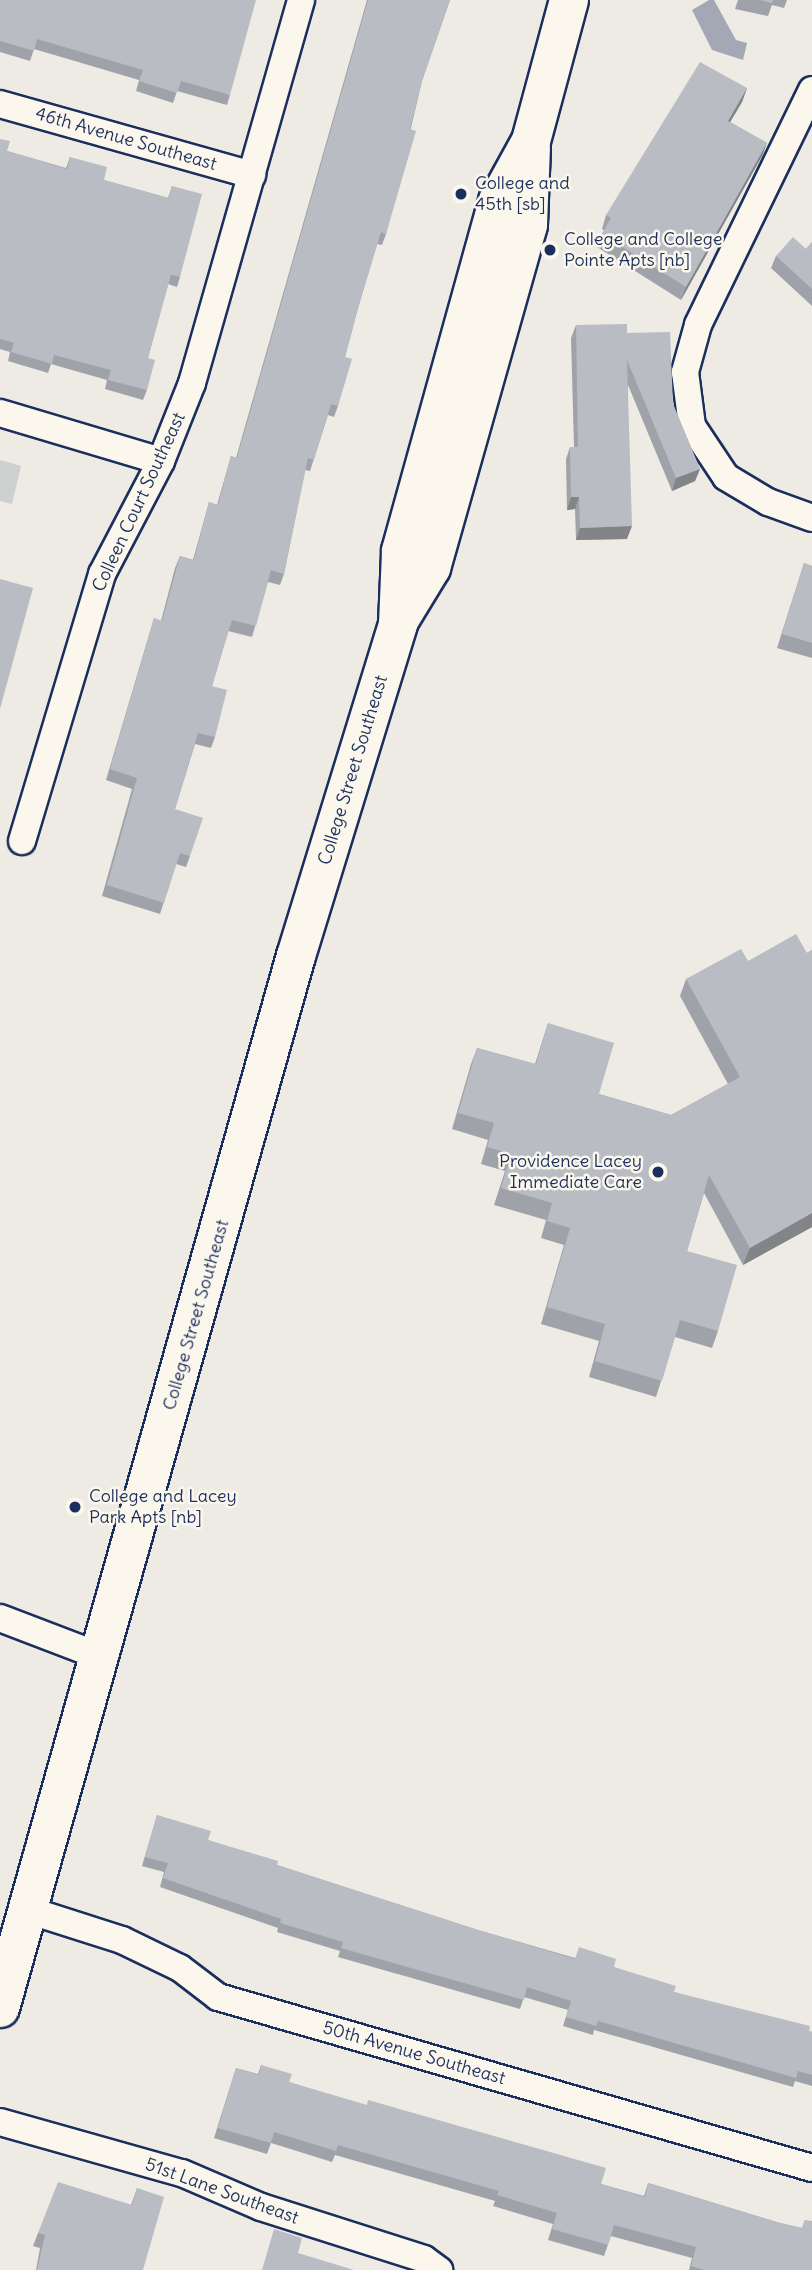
<!DOCTYPE html>
<style>
body{margin:0}
#map{position:relative;width:812px;height:2270px;overflow:hidden;background:#eeebe4;font-family:Delius,sans-serif}
div>[style]{position:absolute}
.green>*{inset:0;background:#cecfcf}
.water>*{inset:0;background:#a3a8b4}
.roads{filter:drop-shadow(2px 0 #1b2f5e) drop-shadow(-2px 0 #1b2f5e) drop-shadow(0 2px #1b2f5e) drop-shadow(0 -2px #1b2f5e)}
.street>*{height:26px;margin:-13px;padding:0 13px;transform-origin:13px;border-radius:13px;background:#fbf7ec}
.primary>*{height:38px;margin:-19px;padding:0 19px;transform-origin:19px;border-radius:19px;background:#fbf7ec}
.wall>*{inset:0;background:#9fa2a8}
.shaded-wall>*{inset:0;background:#828488}
.building>*{inset:0;background:#b9bcc3}
.dots>*{width:19px;height:19px;translate:-50% -50%;box-sizing:border-box;border:4px solid #fbf7ec;border-radius:50%}
span{translate:-50% -50%;white-space:nowrap;text-align:center;line-height:1.15;-webkit-text-stroke:5px #fbf7ec;paint-order:stroke}
.street-label{font-size:18px;color:#1b2f5e}
.poi-label{font-size:18px;color:#1b2f5e}
.left{translate:0 -50%;text-align:left}
.right{translate:-100% -50%;text-align:right}
</style>
<div id="map">
<div class="green">
<i style="clip-path:polygon(0 460px,21px 466px,12px 504px,0 501px)"></i>
</div>
<div class="water">
<i style="clip-path:polygon(709px 0,714px 0,736px 40px,747px 43px,743px 60px,712px 50px,692px 10px)"></i>
</div>
<div class="roads">
<div class="street">
<i style="left:812px;top:90px;width:261px;rotate:115.9deg"></i>
<i style="left:698px;top:325px;width:49px;rotate:105.5deg"></i>
<i style="left:685px;top:372px;width:54px;rotate:82.6deg"></i>
<i style="left:692px;top:426px;width:61px;rotate:56.3deg"></i>
<i style="left:726px;top:477px;width:49px;rotate:30.8deg"></i>
<i style="left:768px;top:502px;width:47px;rotate:20deg"></i>
<i style="left:0;top:104px;width:262px;rotate:15.7deg"></i>
<i style="left:0;top:413px;width:168px;rotate:16.6deg"></i>
<i style="left:22px;top:841px;width:279px;rotate:-73.3deg"></i>
<i style="left:102px;top:574px;width:127px;rotate:-62.4deg"></i>
<i style="left:161px;top:461px;width:84px;rotate:-68.3deg"></i>
<i style="left:192px;top:383px;width:398px;rotate:-74.1deg"></i>
<i style="left:0;top:1618px;width:104px;rotate:20.9deg"></i>
<i style="left:28px;top:1910px;width:99px;rotate:17.7deg"></i>
<i style="left:122px;top:1940px;width:64px;rotate:25.8deg"></i>
<i style="left:180px;top:1968px;width:48px;rotate:37.3deg"></i>
<i style="left:218px;top:1997px;width:618px;rotate:16.06deg"></i>
<i style="left:0;top:2122px;width:189px;rotate:15.7deg"></i>
<i style="left:182px;top:2173px;width:86px;rotate:23.3deg"></i>
<i style="left:261px;top:2207px;width:171px;rotate:17.7deg"></i>
<i style="left:424px;top:2259px;width:19px;rotate:36deg"></i>
</div>
<div class="primary">
<i style="left:400px;top:619px;width:60px;rotate:-58.7deg"></i>
<i style="left:431px;top:568px;width:356px;rotate:-74.2deg"></i>
<i style="left:528px;top:225px;width:77px;rotate:-87.8deg"></i>
<i style="left:0;top:2008px;width:1093px;rotate:-74.29deg"></i>
<i style="left:296px;top:956px;width:347px;rotate:-72.9deg"></i>
<i style="left:398px;top:624px;width:73px;rotate:-87.6deg"></i>
<i style="left:401px;top:551px;width:363px;rotate:-74.5deg"></i>
<i style="left:498px;top:201px;width:68px;rotate:-61.2deg"></i>
<i style="left:531px;top:141px;width:146px;rotate:-74.9deg"></i>
</div>
</div>
<div class="wall">
<i style="clip-path:polygon(0 0,230px 95px,227px 105px,177px 91px,173px 103px,136px 91px,139px 80px,34px 49px,30px 61px,0 52px)"></i>
<i style="clip-path:polygon(367px 0,450px 0,422px 81px,386px 234px,382px 245px,377px 244px,358px 308px,345px 357px,338px 406px,334px 417px,328px 415px,310px 471px,305px 470px,284px 574px,280px 585px,268px 582px,252px 637px,228px 631px,212px 686px,215px 737px,211px 748px,195px 744px,175px 809px,190px 856px,186px 867px,176px 864px,160px 914px,102px 896px,132px 789px,106px 780px,154px 618px,161px 621px,175px 568px,180px 556px,193px 560px,209px 502px,217px 505px,231px 456px,236px 458px)"></i>
<i style="clip-path:polygon(738px 0,787px 0,784px 8px,772px 5px,768px 16px,735px 9px)"></i>
<i style="clip-path:polygon(747px 88px,742px 102px,730px 122px,767px 143px,762px 156px,681px 300px,597px 247px,604px 230px,602px 229px,606px 215px)"></i>
<i style="clip-path:polygon(0 139px,7px 151px,66px 168px,70px 157px,104px 180px,168px 198px,172px 186px,180px 277px,177px 287px,168px 284px,148px 358px,147px 390px,143px 400px,105px 389px,107px 380px,51px 364px,48px 373px,8px 361px,10px 352px,0 349px)"></i>
<i style="clip-path:polygon(812px 242px,812px 306px,771px 268px,776px 256px,806px 249px)"></i>
<i style="clip-path:polygon(576px 325px,627px 333px,673px 404px,700px 469px,695px 481px,672px 491px,628px 385px,627px 539px,576px 540px,575px 509px,567px 510px,566px 459px,570px 447px,574px 447px,571px 338px)"></i>
<i style="clip-path:polygon(804px 563px,812px 566px,812px 658px,777px 648px)"></i>
<i style="clip-path:polygon(812px 950px,812px 1227px,743px 1265px,704px 1193px,687px 1251px,718px 1331px,712px 1348px,675px 1337px,656px 1397px,589px 1377px,599px 1341px,541px 1324px,564px 1245px,541px 1238px,546px 1220px,494px 1205px,505px 1171px,481px 1164px,488px 1140px,452px 1129px,471px 1064px,477px 1048px,535px 1064px,548px 1023px,599px 1094px,671px 1115px,728px 1084px,680px 996px,686px 979px,748px 961px,807px 953px)"></i>
<i style="clip-path:polygon(157px 1815px,208px 1840px,277px 1865px,478px 1930px,575px 1958px,614px 1967px,674px 1992px,812px 2032px,812px 2086px,795px 2081px,793px 2087px,594px 2030px,593px 2035px,563px 2026px,568px 2010px,524px 1997px,520px 2009px,338px 1957px,340px 1951px,277px 1932px,278px 1928px,160px 1887px,164px 1872px,142px 1866px)"></i>
<i style="clip-path:polygon(261px 2065px,289px 2082px,601px 2184px,644px 2196px,648px 2183px,780px 2223px,802px 2228px,805px 2220px,812px 2270px,689px 2270px,692px 2258px,611px 2236px,604px 2256px,548px 2240px,553px 2224px,493px 2206px,495px 2201px,335px 2155px,332px 2162px,271px 2143px,267px 2154px,214px 2138px,236px 2068px,258px 2074px)"></i>
<i style="clip-path:polygon(137px 2188px,143px 2270px,36px 2270px,40px 2248px,33px 2246px,38px 2233px,131px 2205px)"></i>
</div>
<div class="shaded-wall">
<i style="clip-path:polygon(747px 88px,742px 102px,723px 134px,728px 121px)"></i>
<i style="clip-path:polygon(767px 143px,762px 156px,681px 300px,686px 287px)"></i>
<i style="clip-path:polygon(700px 469px,695px 481px,672px 491px,676px 478px)"></i>
<i style="clip-path:polygon(571px 497px,579px 497px,575px 509px,567px 510px)"></i>
<i style="clip-path:polygon(632px 526px,627px 539px,576px 540px,580px 528px)"></i>
<i style="clip-path:polygon(812px 1213px,812px 1227px,743px 1265px,750px 1248px)"></i>
</div>
<div class="building">
<i style="clip-path:polygon(0 0,256px 0,230px 95px,181px 81px,177px 93px,139px 81px,143px 70px,37px 39px,34px 51px,0 41px)"></i>
<i style="clip-path:polygon(368px 0,450px 0,422px 81px,410px 129px,416px 131px,386px 234px,381px 232px,358px 308px,345px 357px,352px 359px,338px 406px,331px 404px,314px 460px,308px 458px,284px 574px,271px 570px,256px 626px,232px 620px,212px 686px,227px 690px,215px 737px,198px 733px,175px 809px,203px 818px,190px 856px,180px 853px,164px 903px,107px 885px,137px 778px,110px 769px,154px 618px,162px 621px,180px 556px,194px 560px,209px 502px,218px 505px,231px 456px,237px 458px)"></i>
<i style="clip-path:polygon(760px 0,773px 0,772px 3px)"></i>
<i style="clip-path:polygon(700px 62px,747px 88px,728px 121px,767px 143px,686px 287px,602px 234px,611px 218px,606px 215px)"></i>
<i style="clip-path:polygon(0 139px,10px 141px,7px 151px,67px 169px,70px 157px,107px 167px,104px 180px,169px 198px,172px 186px,202px 194px,180px 277px,171px 275px,148px 358px,155px 360px,147px 390px,108px 380px,111px 370px,54px 355px,52px 364px,11px 352px,14px 343px,0 339px)"></i>
<i style="clip-path:polygon(793px 237px,806px 249px,812px 242px,812px 289px,776px 256px)"></i>
<i style="clip-path:polygon(627px 324px,627px 333px,670px 332px,673px 404px,700px 469px,676px 478px,627px 360px,632px 526px,580px 528px,579px 497px,571px 497px,570px 447px,578px 447px,576px 325px)"></i>
<i style="clip-path:polygon(804px 563px,812px 566px,812px 643px,782px 634px)"></i>
<i style="clip-path:polygon(0 579px,33px 588px,0 709px)"></i>
<i style="clip-path:polygon(796px 934px,807px 953px,812px 950px,812px 1213px,750px 1248px,709px 1175px,687px 1251px,737px 1265px,718px 1331px,680px 1320px,662px 1381px,595px 1361px,605px 1324px,547px 1307px,570px 1228px,547px 1221px,552px 1203px,501px 1188px,511px 1154px,487px 1147px,494px 1123px,458px 1113px,477px 1048px,536px 1064px,548px 1023px,614px 1043px,599px 1094px,671px 1115px,740px 1077px,686px 979px,741px 949px,748px 961px)"></i>
<i style="clip-path:polygon(157px 1815px,211px 1831px,208px 1840px,278px 1861px,277px 1865px,478px 1930px,575px 1959px,579px 1947px,616px 1959px,614px 1967px,676px 1986px,674px 1992px,810px 2026px,809px 2031px,812px 2032px,812px 2075px,798px 2071px,796px 2078px,598px 2021px,596px 2026px,566px 2017px,571px 2001px,527px 1987px,524px 2000px,341px 1948px,343px 1942px,280px 1923px,281px 1919px,163px 1878px,168px 1863px,145px 1857px)"></i>
<i style="clip-path:polygon(261px 2065px,292px 2074px,289px 2082px,367px 2105px,368px 2100px,606px 2168px,601px 2184px,645px 2197px,648px 2183px,780px 2223px,802px 2228px,805px 2220px,812px 2221px,812px 2270px,704px 2270px,691px 2266px,696px 2247px,614px 2225px,608px 2245px,552px 2229px,557px 2213px,497px 2195px,499px 2191px,338px 2145px,336px 2151px,274px 2132px,271px 2143px,218px 2128px,236px 2068px,259px 2075px)"></i>
<i style="clip-path:polygon(58px 2182px,132px 2205px,137px 2188px,164px 2197px,143px 2270px,37px 2270px,45px 2235px,38px 2233px)"></i>
<i style="clip-path:polygon(274px 2229px,302px 2238px,298px 2253px,354px 2270px,262px 2270px)"></i>
</div>
<div class="dots">
<i style="left:461px;top:194px;background:#1b2f5e"></i>
<i style="left:550px;top:250px;background:#1b2f5e"></i>
<i style="left:658px;top:1172px;background:#1b2f5e"></i>
<i style="left:75px;top:1507px;background:#1b2f5e"></i>
</div>
<div class="street-label">
<span style="left:126px;top:139px;rotate:16deg">46th Avenue Southeast</span>
<span style="left:139px;top:502px;rotate:-65deg">Colleen Court Southeast</span>
<span style="left:353px;top:770px;rotate:-73deg">College Street Southeast</span>
<span style="left:196px;top:1315px;rotate:-74deg">College Street Southeast</span>
<span style="left:414px;top:2053px;rotate:16deg">50th Avenue Southeast</span>
<span style="left:222px;top:2191px;rotate:20deg">51st Lane Southeast</span>
</div>
<div class="poi-label">
<span class="left" style="left:475px;top:194px">College and<br>45th [sb]</span>
<span class="left" style="left:564px;top:250px">College and College<br>Pointe Apts [nb]</span>
<span class="right" style="left:642px;top:1172px">Providence Lacey<br>Immediate Care</span>
<span class="left" style="left:89px;top:1507px">College and Lacey<br>Park Apts [nb]</span>
</div>
</div>
